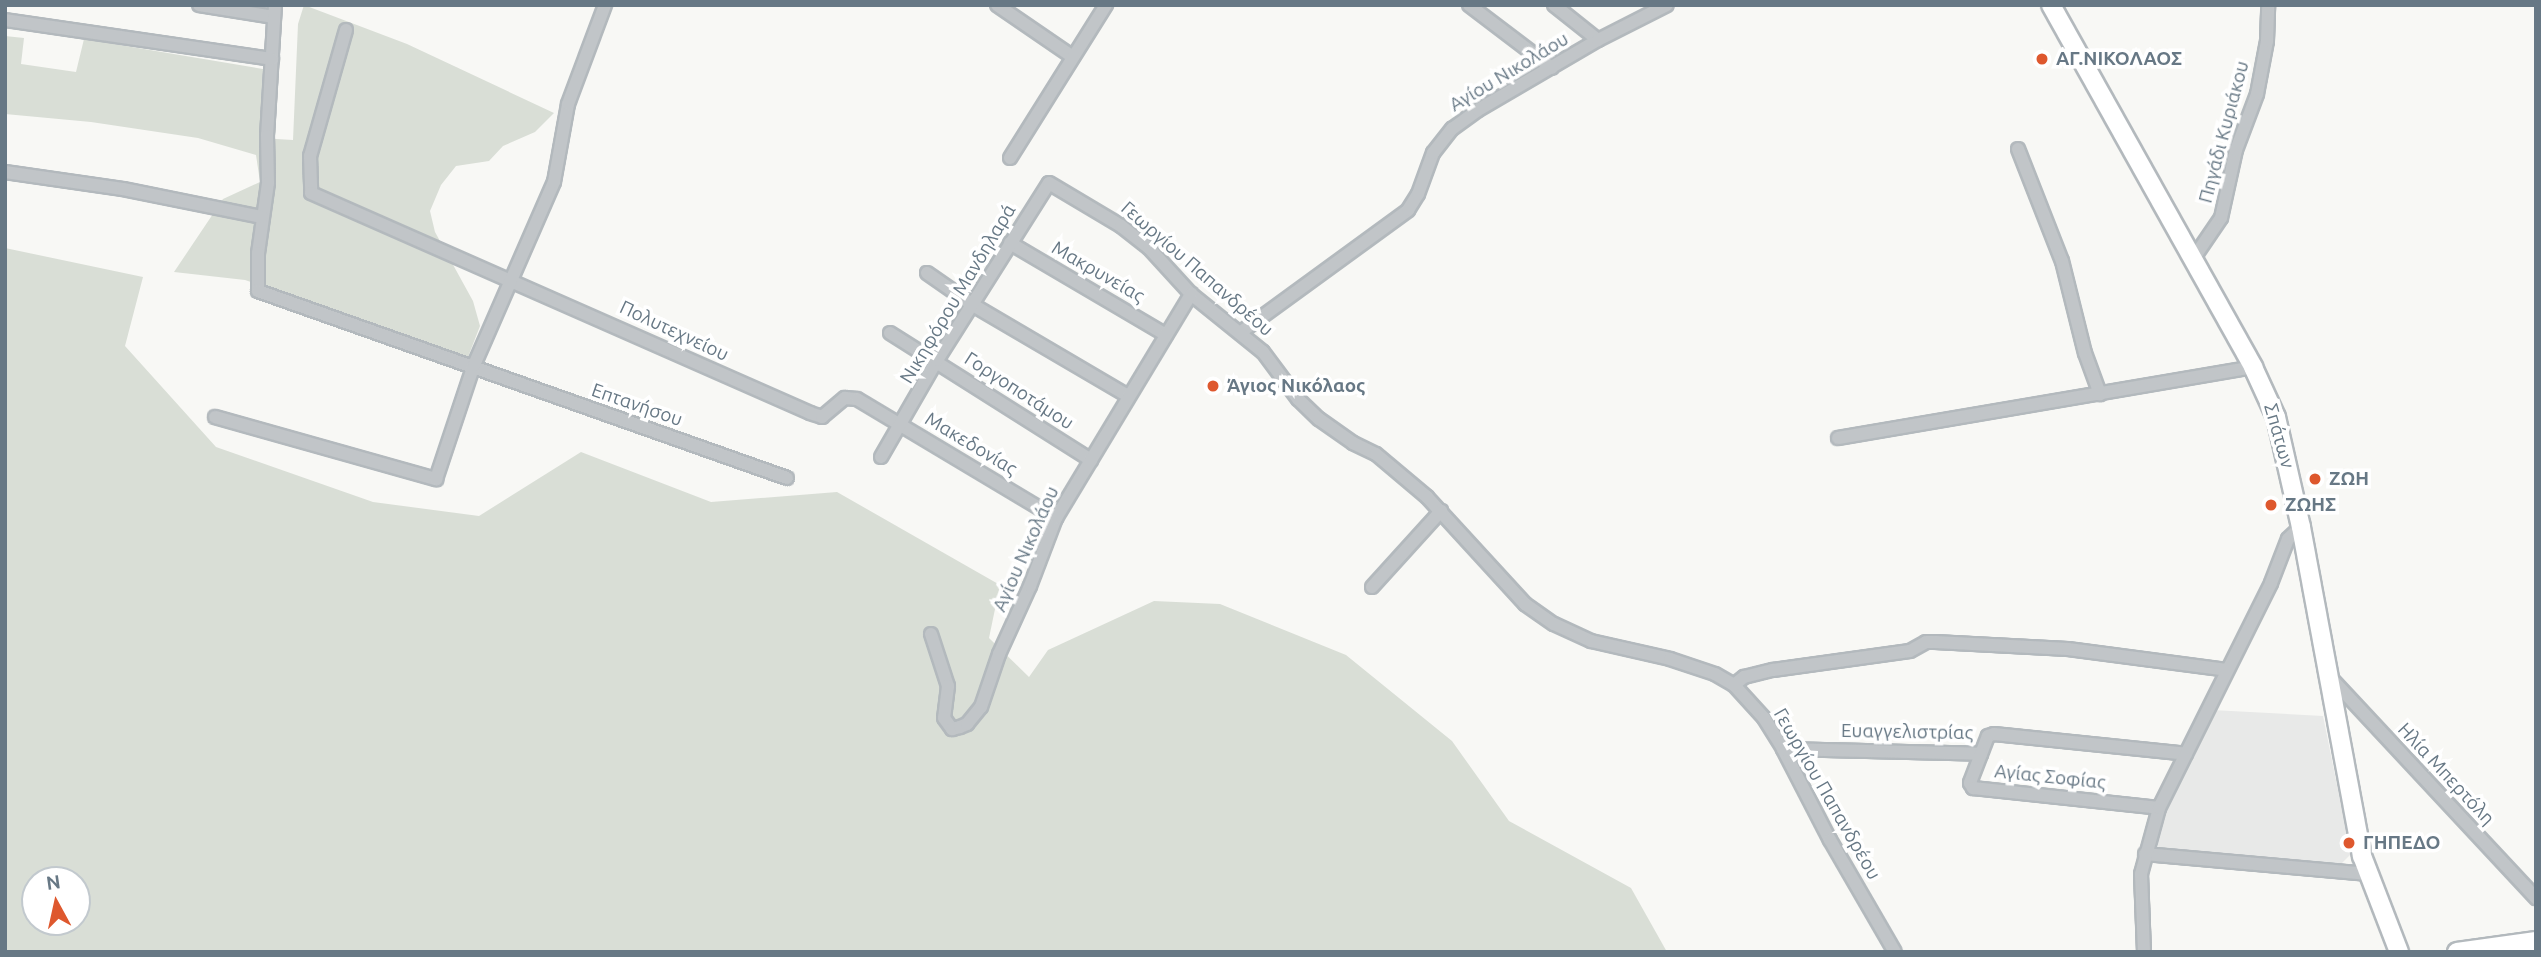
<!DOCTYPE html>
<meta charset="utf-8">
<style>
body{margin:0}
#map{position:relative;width:2541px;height:957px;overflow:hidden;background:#f8f8f5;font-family:Ubuntu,sans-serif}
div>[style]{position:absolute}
.built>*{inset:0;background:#e8e9e8}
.green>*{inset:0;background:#d9ded6}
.roads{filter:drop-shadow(2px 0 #b3b9bd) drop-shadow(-2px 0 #b3b9bd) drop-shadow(0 2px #b3b9bd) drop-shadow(0 -2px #b3b9bd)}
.minor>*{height:12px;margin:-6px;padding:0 6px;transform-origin:6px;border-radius:6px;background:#c1c5c8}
.secondary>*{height:18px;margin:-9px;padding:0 9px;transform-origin:9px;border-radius:9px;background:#fff}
.dots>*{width:19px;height:19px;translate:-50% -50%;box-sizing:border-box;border:4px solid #fff;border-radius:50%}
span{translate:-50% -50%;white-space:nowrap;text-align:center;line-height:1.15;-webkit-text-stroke:7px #fff;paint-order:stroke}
.poi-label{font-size:19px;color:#677885;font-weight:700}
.left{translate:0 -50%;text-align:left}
.street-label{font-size:19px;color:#677885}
.frame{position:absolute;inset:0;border:7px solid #677885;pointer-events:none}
.north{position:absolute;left:21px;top:866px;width:70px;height:70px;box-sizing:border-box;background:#fff;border:2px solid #c2c9ce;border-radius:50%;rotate:352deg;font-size:19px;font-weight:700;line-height:28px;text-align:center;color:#677885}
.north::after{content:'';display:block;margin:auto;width:24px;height:32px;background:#de582e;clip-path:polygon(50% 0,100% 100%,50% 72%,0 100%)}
</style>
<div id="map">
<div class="built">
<i style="clip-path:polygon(2212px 710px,2323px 716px,2351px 854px,2338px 867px,2159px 849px,2156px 840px,2171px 799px)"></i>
</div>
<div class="green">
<i style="clip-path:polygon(304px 5px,407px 44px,554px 113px,535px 132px,503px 146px,489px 161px,456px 166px,441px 185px,430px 211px,435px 232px,473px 301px,480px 326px,468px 357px,245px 280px,174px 272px,223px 199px,260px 182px,256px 155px,198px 138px,91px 122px,5px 114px,5px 36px,24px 38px,21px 64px,76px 72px,84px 39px,263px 69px,259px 138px,293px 140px,298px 24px)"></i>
<i style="clip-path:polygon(evenodd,5px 248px,143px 277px,125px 346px,216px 447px,373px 502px,479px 516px,581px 452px,711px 502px,837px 492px,1000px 585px,989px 638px,1029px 677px,1048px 650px,1154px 601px,1220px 604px,1346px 655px,1452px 741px,1509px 821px,1631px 888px,1667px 952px,5px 952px,5px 248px,35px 880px,77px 880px,77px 922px,35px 922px,35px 880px)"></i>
</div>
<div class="roads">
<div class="minor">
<i style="left:199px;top:5px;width:76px;rotate:9.1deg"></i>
<i style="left:275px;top:5px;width:131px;rotate:93.5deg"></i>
<i style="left:267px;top:136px;width:47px;rotate:88.8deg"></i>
<i style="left:268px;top:183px;width:71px;rotate:98.1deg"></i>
<i style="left:258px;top:253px;width:38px;rotate:90deg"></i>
<i style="left:258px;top:291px;width:561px;rotate:19.47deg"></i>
<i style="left:997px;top:5px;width:92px;rotate:34.4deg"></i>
<i style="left:1469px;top:5px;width:104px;rotate:37.2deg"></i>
<i style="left:1554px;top:5px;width:56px;rotate:38.5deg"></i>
<i style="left:5px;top:20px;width:270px;rotate:8.3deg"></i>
<i style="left:346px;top:30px;width:131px;rotate:105.9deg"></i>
<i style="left:310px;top:156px;width:37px;rotate:88deg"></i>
<i style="left:311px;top:193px;width:545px;rotate:23.79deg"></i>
<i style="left:810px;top:413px;width:13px;rotate:18deg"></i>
<i style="left:822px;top:417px;width:30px;rotate:-40deg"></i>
<i style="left:845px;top:398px;width:12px;rotate:5deg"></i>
<i style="left:857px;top:399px;width:232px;rotate:30.9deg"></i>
<i style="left:2018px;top:149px;width:120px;rotate:68.6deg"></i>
<i style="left:2062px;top:261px;width:95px;rotate:76deg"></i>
<i style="left:2085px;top:353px;width:44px;rotate:69.9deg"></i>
<i style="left:1010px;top:158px;width:181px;rotate:-57.9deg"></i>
<i style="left:5px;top:172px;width:119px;rotate:8.2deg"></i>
<i style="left:123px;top:189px;width:142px;rotate:11.4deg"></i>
<i style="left:1010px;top:243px;width:181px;rotate:30.5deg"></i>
<i style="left:2193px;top:259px;width:50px;rotate:-55.7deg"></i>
<i style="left:2221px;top:218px;width:70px;rotate:-77.6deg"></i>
<i style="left:2236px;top:150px;width:60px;rotate:-69.4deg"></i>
<i style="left:2257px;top:94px;width:54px;rotate:-79.3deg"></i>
<i style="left:2267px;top:41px;width:36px;rotate:-88deg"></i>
<i style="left:927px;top:273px;width:56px;rotate:34.8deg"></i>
<i style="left:973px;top:305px;width:180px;rotate:30.4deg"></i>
<i style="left:1241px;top:332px;width:207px;rotate:-36.1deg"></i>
<i style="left:1408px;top:210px;width:19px;rotate:-58deg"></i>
<i style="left:1418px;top:194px;width:44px;rotate:-69.9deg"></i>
<i style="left:1433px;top:153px;width:31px;rotate:-52deg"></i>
<i style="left:1452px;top:129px;width:32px;rotate:-36deg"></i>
<i style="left:1478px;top:110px;width:139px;rotate:-30.3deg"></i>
<i style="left:1598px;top:40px;width:77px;rotate:-26.9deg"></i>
<i style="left:890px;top:333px;width:238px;rotate:32.3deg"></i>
<i style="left:215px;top:417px;width:230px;rotate:15.7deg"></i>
<i style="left:436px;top:479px;width:120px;rotate:-71.6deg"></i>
<i style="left:474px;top:365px;width:200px;rotate:-66.4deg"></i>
<i style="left:554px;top:182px;width:79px;rotate:-79.8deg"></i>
<i style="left:568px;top:104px;width:106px;rotate:-69.5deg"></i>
<i style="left:1838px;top:438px;width:421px;rotate:-9.7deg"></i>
<i style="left:881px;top:457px;width:112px;rotate:-60deg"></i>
<i style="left:937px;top:360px;width:209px;rotate:-57.7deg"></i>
<i style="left:1049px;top:183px;width:84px;rotate:30.8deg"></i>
<i style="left:1121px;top:226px;width:36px;rotate:38deg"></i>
<i style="left:1149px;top:248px;width:62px;rotate:47.6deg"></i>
<i style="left:1191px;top:294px;width:92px;rotate:38.9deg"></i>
<i style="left:1263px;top:352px;width:59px;rotate:53.3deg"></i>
<i style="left:1298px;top:399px;width:29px;rotate:44deg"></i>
<i style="left:1319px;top:419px;width:42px;rotate:35.2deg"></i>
<i style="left:1353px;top:443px;width:25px;rotate:26deg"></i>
<i style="left:1376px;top:454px;width:67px;rotate:40.1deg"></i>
<i style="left:1427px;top:497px;width:145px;rotate:47.5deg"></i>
<i style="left:1525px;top:604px;width:35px;rotate:35deg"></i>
<i style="left:1554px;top:624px;width:41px;rotate:24.7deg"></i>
<i style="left:1591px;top:641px;width:81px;rotate:12.8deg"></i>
<i style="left:1670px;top:659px;width:47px;rotate:18.4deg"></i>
<i style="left:1715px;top:674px;width:22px;rotate:30deg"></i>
<i style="left:1734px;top:685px;width:45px;rotate:47.7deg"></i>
<i style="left:1764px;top:718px;width:36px;rotate:58deg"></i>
<i style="left:1783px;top:749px;width:102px;rotate:62.7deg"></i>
<i style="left:1830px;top:840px;width:129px;rotate:59.9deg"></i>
<i style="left:1372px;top:587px;width:103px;rotate:-47.8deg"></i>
<i style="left:931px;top:634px;width:55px;rotate:71.9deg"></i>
<i style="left:948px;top:686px;width:32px;rotate:97deg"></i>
<i style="left:944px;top:718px;width:14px;rotate:54deg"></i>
<i style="left:952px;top:729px;width:8px;rotate:-14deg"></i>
<i style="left:960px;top:727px;width:8px;rotate:-23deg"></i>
<i style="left:967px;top:724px;width:22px;rotate:-51deg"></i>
<i style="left:981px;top:707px;width:56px;rotate:-71.2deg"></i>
<i style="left:999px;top:654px;width:75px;rotate:-65.5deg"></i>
<i style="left:1030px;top:586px;width:73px;rotate:-69.1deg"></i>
<i style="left:1056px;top:518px;width:262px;rotate:-58.9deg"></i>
<i style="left:2329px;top:676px;width:304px;rotate:47deg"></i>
<i style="left:1734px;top:685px;width:13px;rotate:-39deg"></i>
<i style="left:1744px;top:677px;width:30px;rotate:-14deg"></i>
<i style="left:1773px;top:670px;width:138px;rotate:-7.9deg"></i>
<i style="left:1910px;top:651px;width:18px;rotate:-29deg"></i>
<i style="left:1926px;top:642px;width:9px"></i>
<i style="left:1935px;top:642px;width:133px;rotate:3deg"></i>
<i style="left:2068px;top:649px;width:160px;rotate:7.5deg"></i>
<i style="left:1783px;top:749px;width:198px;rotate:1.4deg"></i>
<i style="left:1981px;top:754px;width:19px;rotate:-69deg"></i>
<i style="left:1988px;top:736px;width:6px;rotate:-18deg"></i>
<i style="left:1994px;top:734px;width:193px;rotate:5.9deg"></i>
<i style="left:1981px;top:754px;width:31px;rotate:111deg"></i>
<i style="left:1970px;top:783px;width:6px;rotate:59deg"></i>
<i style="left:1973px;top:788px;width:187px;rotate:6.1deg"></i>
<i style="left:2145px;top:854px;width:224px;rotate:5.1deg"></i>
<i style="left:2144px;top:952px;width:78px;rotate:-92.2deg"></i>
<i style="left:2141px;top:874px;width:68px;rotate:-74.7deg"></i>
<i style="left:2159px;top:808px;width:251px;rotate:-63.5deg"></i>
<i style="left:2271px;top:583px;width:47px;rotate:-68.9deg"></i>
<i style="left:2288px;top:539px;width:18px;rotate:-43deg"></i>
</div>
<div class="secondary">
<i style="left:2051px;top:5px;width:415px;rotate:60.8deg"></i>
<i style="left:2253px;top:367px;width:55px;rotate:65.3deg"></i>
<i style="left:2276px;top:417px;width:113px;rotate:77.2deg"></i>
<i style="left:2301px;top:527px;width:335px;rotate:79.5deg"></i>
<i style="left:2362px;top:856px;width:103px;rotate:68.9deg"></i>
<i style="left:2457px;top:952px;width:80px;rotate:-7.9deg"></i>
</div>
</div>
<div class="dots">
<i style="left:2042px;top:59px;background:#de582e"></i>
<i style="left:1213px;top:386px;background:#de582e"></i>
<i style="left:2315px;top:479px;background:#de582e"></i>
<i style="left:2271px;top:505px;background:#de582e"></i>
<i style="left:2349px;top:843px;background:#de582e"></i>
</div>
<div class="poi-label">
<span class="left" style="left:2056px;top:59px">ΑΓ.ΝΙΚΟΛΑΟΣ</span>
<span class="left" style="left:1227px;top:386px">Άγιος Νικόλαος</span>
<span class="left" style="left:2329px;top:479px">ΖΩΗ</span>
<span class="left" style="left:2285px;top:505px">ΖΩΗΣ</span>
<span class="left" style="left:2363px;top:843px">ΓΗΠΕΔΟ</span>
</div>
<div class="street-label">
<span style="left:1509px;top:72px;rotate:-31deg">Αγίου Νικολάου</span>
<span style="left:2224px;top:132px;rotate:-75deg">Πηγάδι Κυριάκου</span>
<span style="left:1197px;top:269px;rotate:41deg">Γεωργίου Παπανδρέου</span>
<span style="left:1098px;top:272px;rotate:30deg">Μακρυνείας</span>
<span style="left:958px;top:294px;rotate:-59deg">Νικηφόρου Μανδηλαρά</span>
<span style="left:674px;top:331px;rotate:25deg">Πολυτεχνείου</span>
<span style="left:1019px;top:391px;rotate:33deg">Γοργοποτάμου</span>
<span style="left:637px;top:405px;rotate:19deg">Επτανήσου</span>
<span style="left:2279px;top:436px;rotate:74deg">Σπάτων</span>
<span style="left:971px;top:444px;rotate:31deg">Μακεδονίας</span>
<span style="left:1026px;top:549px;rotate:-66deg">Αγίου Νικολάου</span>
<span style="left:1907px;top:732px;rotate:1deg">Ευαγγελιστρίας</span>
<span style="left:2446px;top:774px;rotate:47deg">Ηλία Μπερτόλη</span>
<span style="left:2050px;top:777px;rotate:6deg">Αγίας Σοφίας</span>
<span style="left:1827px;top:794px;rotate:60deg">Γεωργίου Παπανδρέου</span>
</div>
<div class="frame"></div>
<div class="north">N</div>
</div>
